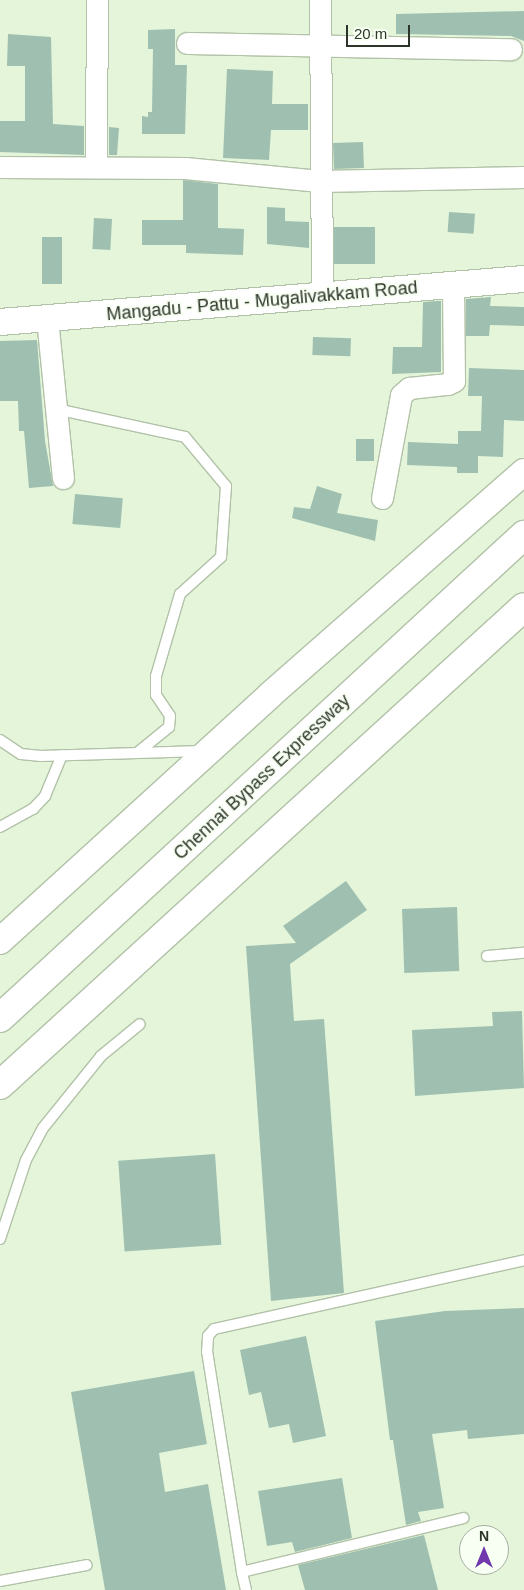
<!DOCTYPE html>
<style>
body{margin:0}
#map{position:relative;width:524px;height:1590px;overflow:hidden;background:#e4f5d9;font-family:Arial,sans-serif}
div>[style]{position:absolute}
.building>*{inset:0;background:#9fc0b1;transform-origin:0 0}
.roads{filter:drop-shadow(1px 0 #b2c2a8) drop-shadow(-1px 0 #b2c2a8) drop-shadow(0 1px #b2c2a8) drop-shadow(0 -1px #b2c2a8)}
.service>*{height:10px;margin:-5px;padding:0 5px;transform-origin:5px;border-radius:5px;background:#fff}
.minor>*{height:21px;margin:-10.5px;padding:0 10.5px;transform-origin:10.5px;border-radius:10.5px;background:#fff}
.tertiary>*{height:26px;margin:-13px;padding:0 13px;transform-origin:13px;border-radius:13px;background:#fff}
.trunk>*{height:28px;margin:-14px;padding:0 14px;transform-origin:14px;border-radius:14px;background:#fff}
span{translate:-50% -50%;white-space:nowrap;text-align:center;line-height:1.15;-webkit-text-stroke:4px #f8fff3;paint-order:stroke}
.street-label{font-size:18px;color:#2d3429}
.north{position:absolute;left:459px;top:1525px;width:50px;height:50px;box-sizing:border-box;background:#f8fff3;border:1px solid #a7aea2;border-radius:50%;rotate:0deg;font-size:14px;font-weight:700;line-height:20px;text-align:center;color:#2d3429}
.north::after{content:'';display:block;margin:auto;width:18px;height:22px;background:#7138ae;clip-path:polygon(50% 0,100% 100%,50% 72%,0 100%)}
.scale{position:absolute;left:346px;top:25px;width:64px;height:22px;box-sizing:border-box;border:2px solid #2d3429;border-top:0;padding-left:6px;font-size:15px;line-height:18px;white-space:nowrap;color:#2d3429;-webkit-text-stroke:4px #f8fff3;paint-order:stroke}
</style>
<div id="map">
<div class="building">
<i style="clip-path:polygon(524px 11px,524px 41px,511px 36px,396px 34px,396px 14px)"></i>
<i style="clip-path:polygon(175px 29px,175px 65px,187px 65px,185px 134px,142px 134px,142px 116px,148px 117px,148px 112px,152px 112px,153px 49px,148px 49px,148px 30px)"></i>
<i style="clip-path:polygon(8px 34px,51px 37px,53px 124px,84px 126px,84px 155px,0 152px,0 121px,25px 121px,25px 66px,7px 66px)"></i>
<i style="clip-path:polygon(227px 69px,273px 71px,272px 104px,308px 104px,308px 130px,271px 130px,269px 160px,223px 158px)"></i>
<i style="clip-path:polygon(109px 127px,119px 128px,117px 155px,109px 155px)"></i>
<i style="left:363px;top:142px;width:26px;height:30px;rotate:88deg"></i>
<i style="clip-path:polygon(183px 180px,218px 184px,218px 228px,244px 229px,243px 255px,186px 253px,186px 245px,142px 245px,142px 220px,183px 220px)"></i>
<i style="clip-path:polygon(267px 207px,285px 208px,285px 221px,309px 222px,309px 248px,267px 244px)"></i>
<i style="left:449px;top:212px;width:26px;height:20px;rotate:4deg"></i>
<i style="left:94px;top:218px;width:18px;height:31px;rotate:3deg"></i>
<i style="left:375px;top:227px;width:37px;height:41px;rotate:90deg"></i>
<i style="left:42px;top:237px;width:20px;height:47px"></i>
<i style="clip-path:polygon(491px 297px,490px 306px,524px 307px,524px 326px,490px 325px,489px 336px,466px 336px,466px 299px)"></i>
<i style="clip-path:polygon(437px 301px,441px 301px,441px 372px,392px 374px,393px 347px,422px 347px,423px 302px)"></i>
<i style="left:313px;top:337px;width:38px;height:18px;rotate:2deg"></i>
<i style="clip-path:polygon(37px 340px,45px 441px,53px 486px,29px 488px,24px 431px,19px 431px,18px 401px,0 401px,0 341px)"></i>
<i style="clip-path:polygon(469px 368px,524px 370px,524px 421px,504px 420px,503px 457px,478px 456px,478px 473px,457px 473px,457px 467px,407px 465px,408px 442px,458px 444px,458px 431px,481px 431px,482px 396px,468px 396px)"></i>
<i style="left:356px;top:439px;width:18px;height:22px"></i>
<i style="clip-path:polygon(317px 486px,342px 494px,337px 513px,378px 520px,375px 541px,292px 518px,294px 507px,310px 509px)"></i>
<i style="left:75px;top:494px;width:48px;height:30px;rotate:5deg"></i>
<i style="clip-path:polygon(346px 881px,367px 910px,290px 964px,294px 1021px,324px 1019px,344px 1293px,271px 1301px,246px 946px,296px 943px,283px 926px)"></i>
<i style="left:457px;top:907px;width:64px;height:55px;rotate:88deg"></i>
<i style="clip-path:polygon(522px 1011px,524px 1088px,415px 1096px,412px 1030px,493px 1026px,492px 1012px)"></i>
<i style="left:215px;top:1154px;width:91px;height:97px;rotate:86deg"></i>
<i style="clip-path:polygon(524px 1308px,524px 1434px,468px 1439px,467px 1430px,432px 1434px,444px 1508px,418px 1512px,421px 1521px,406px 1525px,393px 1440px,390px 1440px,375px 1321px,445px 1311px)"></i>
<i style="clip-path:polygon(306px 1336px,326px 1436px,293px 1443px,289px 1424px,269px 1428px,261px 1392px,249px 1395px,240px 1350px)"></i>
<i style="clip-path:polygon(194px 1371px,207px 1444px,159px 1453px,165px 1492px,208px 1484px,226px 1590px,105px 1590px,71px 1392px)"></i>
<i style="clip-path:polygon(342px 1478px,352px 1538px,295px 1552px,292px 1542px,267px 1546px,258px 1491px)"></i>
<i style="clip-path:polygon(424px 1535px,438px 1590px,305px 1590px,298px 1565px)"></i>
</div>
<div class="roads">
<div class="service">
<i style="left:56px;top:409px;width:132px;rotate:12.2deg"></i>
<i style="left:185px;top:437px;width:64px;rotate:50.1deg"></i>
<i style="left:226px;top:486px;width:71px;rotate:94deg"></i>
<i style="left:221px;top:557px;width:55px;rotate:137.9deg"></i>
<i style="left:180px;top:594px;width:85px;rotate:106.3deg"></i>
<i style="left:156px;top:676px;width:19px;rotate:90deg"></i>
<i style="left:156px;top:695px;width:25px;rotate:56deg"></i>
<i style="left:170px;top:716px;width:11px;rotate:95deg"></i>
<i style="left:169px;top:727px;width:41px;rotate:140.9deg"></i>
<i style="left:0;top:740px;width:25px;rotate:34deg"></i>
<i style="left:21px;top:754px;width:20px;rotate:6deg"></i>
<i style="left:41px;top:756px;width:161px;rotate:-1.8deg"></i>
<i style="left:0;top:827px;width:38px;rotate:-29deg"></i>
<i style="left:33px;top:809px;width:18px;rotate:-47deg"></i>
<i style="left:45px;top:796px;width:44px;rotate:-67.5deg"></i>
<i style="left:487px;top:956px;width:37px;rotate:-5deg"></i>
<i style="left:0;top:1239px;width:83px;rotate:-71.8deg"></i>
<i style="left:26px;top:1160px;width:36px;rotate:-62deg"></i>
<i style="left:43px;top:1128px;width:92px;rotate:-51.1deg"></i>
<i style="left:101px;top:1056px;width:50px;rotate:-39.4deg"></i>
<i style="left:242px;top:1572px;width:223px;rotate:-99deg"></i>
<i style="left:207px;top:1352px;width:16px;rotate:-86deg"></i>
<i style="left:208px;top:1336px;width:9px;rotate:-49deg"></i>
<i style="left:214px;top:1329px;width:318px;rotate:-12.5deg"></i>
<i style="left:0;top:1581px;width:88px;rotate:-10.4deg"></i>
<i style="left:246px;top:1590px;width:18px;rotate:-103deg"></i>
<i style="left:242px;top:1572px;width:228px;rotate:-13.7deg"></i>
</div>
<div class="minor">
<i style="left:320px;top:0;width:296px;rotate:89.6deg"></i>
<i style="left:187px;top:43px;width:324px;rotate:1.1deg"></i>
<i style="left:96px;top:166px;width:166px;rotate:-89.7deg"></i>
<i style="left:0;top:167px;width:185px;rotate:0.3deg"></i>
<i style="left:185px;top:168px;width:135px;rotate:5.5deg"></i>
<i style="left:319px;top:181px;width:205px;rotate:-1.1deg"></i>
<i style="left:47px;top:318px;width:161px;rotate:84.3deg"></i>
<i style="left:382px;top:498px;width:105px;rotate:-79.5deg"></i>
<i style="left:401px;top:395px;width:11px;rotate:-41deg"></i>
<i style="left:409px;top:388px;width:39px;rotate:-6deg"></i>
<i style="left:448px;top:384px;width:7px;rotate:-27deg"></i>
<i style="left:454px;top:381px;width:96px;rotate:-90.6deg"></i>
</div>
<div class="tertiary">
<i style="left:0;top:322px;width:526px;rotate:-4.69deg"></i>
<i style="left:0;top:941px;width:365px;rotate:-42.3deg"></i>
<i style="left:270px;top:695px;width:338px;rotate:-41.3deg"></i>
</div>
<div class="trunk">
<i style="left:0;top:1018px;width:713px;rotate:-42.67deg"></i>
<i style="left:0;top:1085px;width:709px;rotate:-42.37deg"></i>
</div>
</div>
<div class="street-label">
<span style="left:262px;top:301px;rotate:-5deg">Mangadu - Pattu - Mugalivakkam Road</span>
<span style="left:262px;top:777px;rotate:-43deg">Chennai Bypass Expressway</span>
</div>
<div class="north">N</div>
<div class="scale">20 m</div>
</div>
